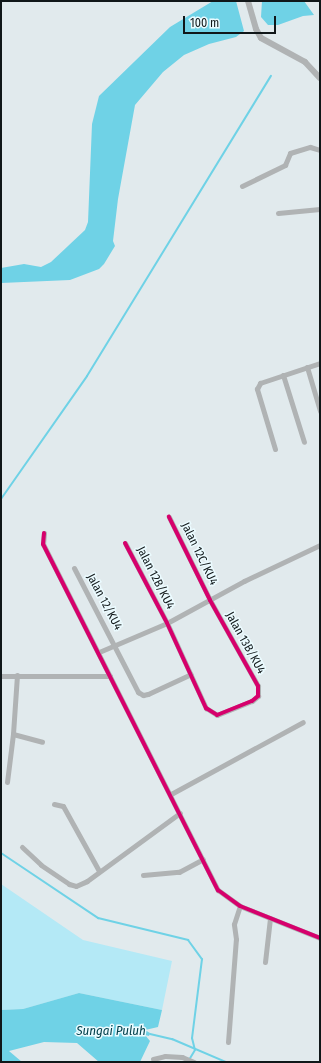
<!DOCTYPE html>
<style>
body{margin:0}
#map{position:relative;width:321px;height:1063px;overflow:hidden;background:#e1eaed;font-family:"Fira Sans Condensed",sans-serif}
div>[style]{position:absolute}
.green>*{inset:0;background:#b4e9f6}
.water>*{inset:0;background:#6fd2e6}
.stream>*{height:2px;margin:-1px;padding:0 1px;transform-origin:1px;border-radius:1px;background:#6fd2e6}
.minor>*{height:5px;margin:-2.5px;padding:0 2.5px;transform-origin:2.5px;border-radius:2.5px;background:#b0b3b4}
.tertiary>*{height:6px;margin:-3px;padding:0 3px;transform-origin:3px;border-radius:3px;background:#b0b3b4}
.cycleway>*{height:4px;margin:-2px;padding:0 2px;transform-origin:2px;border-radius:2px;background:#d6006c}
span{translate:-50% -50%;white-space:nowrap;text-align:center;line-height:1.15;-webkit-text-stroke:3px #ebfbff;paint-order:stroke}
.street-label{font-size:12px;color:#101719}
.water-label{font-size:13px;color:#02414d;font-style:italic}
.frame{position:absolute;inset:0;border:2px solid #101719;pointer-events:none}
.scale{position:absolute;left:183px;top:16px;width:93px;height:18px;box-sizing:border-box;border:2px solid #101719;border-top:0;padding-left:5px;font-size:12px;line-height:14px;white-space:nowrap;color:#101719;-webkit-text-stroke:3px #ebfbff;paint-order:stroke}
</style>
<div id="map">
<div class="green">
<i style="clip-path:polygon(1px 884px,83px 940px,172px 961px,162px 1010px,79px 993px,23px 1009px,1px 1010px)"></i>
</div>
<div class="water">
<i style="clip-path:polygon(213px 1px,236px 1px,244px 31px,236px 37px,209px 44px,184px 55px,163px 72px,135px 105px,118px 199px,113px 241px,115px 246px,104px 264px,99px 269px,70px 280px,1px 283px,1px 268px,24px 264px,41px 267px,51px 262px,85px 230px,88px 222px,92px 124px,99px 96px,170px 27px)"></i>
<i style="clip-path:polygon(262px 1px,304px 1px,314px 15px,303px 16px,278px 25px,268px 25px,261px 17px)"></i>
<i style="clip-path:polygon(79px 993px,162px 1010px,158px 1027px,145px 1030px,150px 1033px,149px 1036px,145px 1035px,150px 1041px,140px 1062px,99px 1062px,77px 1043px,44px 1042px,9px 1051px,22px 1062px,1px 1062px,1px 1010px,23px 1009px)"></i>
</div>
<div class="stream">
<i style="left:1px;top:499px;width:150px;rotate:-55deg"></i>
<i style="left:87px;top:376px;width:352px;rotate:-58.5deg"></i>
<i style="left:1px;top:853px;width:117px;rotate:33.8deg"></i>
<i style="left:98px;top:918px;width:93px;rotate:13.7deg"></i>
<i style="left:188px;top:940px;width:24px;rotate:54deg"></i>
<i style="left:202px;top:959px;width:80px;rotate:97.2deg"></i>
<i style="left:192px;top:1038px;width:12px;rotate:76deg"></i>
<i style="left:195px;top:1050px;width:12px;rotate:121deg"></i>
<i style="left:150px;top:1034px;width:23px;rotate:13deg"></i>
<i style="left:172px;top:1039px;width:59px;rotate:23.1deg"></i>
</div>
<div class="minor">
<i style="left:242px;top:186px;width:48px;rotate:-26deg"></i>
<i style="left:285px;top:165px;width:13px;rotate:-67deg"></i>
<i style="left:290px;top:153px;width:21px;rotate:-17deg"></i>
<i style="left:310px;top:147px;width:10px;rotate:17deg"></i>
<i style="left:278px;top:213px;width:42px;rotate:-5.4deg"></i>
<i style="left:307px;top:367px;width:46px;rotate:73.5deg"></i>
<i style="left:283px;top:375px;width:70px;rotate:72.6deg"></i>
<i style="left:275px;top:449px;width:63px;rotate:-106.7deg"></i>
<i style="left:257px;top:389px;width:7px;rotate:-63deg"></i>
<i style="left:260px;top:383px;width:63px;rotate:-18.4deg"></i>
<i style="left:44px;top:533px;width:11px;rotate:95deg"></i>
<i style="left:43px;top:544px;width:388px;rotate:63.2deg"></i>
<i style="left:218px;top:890px;width:27px;rotate:36deg"></i>
<i style="left:240px;top:906px;width:86px;rotate:21.8deg"></i>
<i style="left:125px;top:543px;width:90px;rotate:62.3deg"></i>
<i style="left:167px;top:623px;width:94px;rotate:65.4deg"></i>
<i style="left:206px;top:708px;width:13px;rotate:32deg"></i>
<i style="left:217px;top:715px;width:38px;rotate:-22deg"></i>
<i style="left:252px;top:701px;width:8px;rotate:-40deg"></i>
<i style="left:258px;top:696px;width:10px;rotate:-90deg"></i>
<i style="left:258px;top:686px;width:98px;rotate:-119.2deg"></i>
<i style="left:210px;top:600px;width:93px;rotate:-116.3deg"></i>
<i style="left:74px;top:568px;width:140px;rotate:62.7deg"></i>
<i style="left:138px;top:692px;width:6px;rotate:31deg"></i>
<i style="left:143px;top:695px;width:5px;rotate:-11deg"></i>
<i style="left:148px;top:694px;width:47px;rotate:-24.9deg"></i>
<i style="left:99px;top:652px;width:74px;rotate:-23.1deg"></i>
<i style="left:167px;top:623px;width:88px;rotate:-28.6deg"></i>
<i style="left:244px;top:581px;width:84px;rotate:-25.3deg"></i>
<i style="left:17px;top:675px;width:59px;rotate:93.9deg"></i>
<i style="left:13px;top:734px;width:30px;rotate:15deg"></i>
<i style="left:1px;top:676px;width:109px"></i>
<i style="left:7px;top:782px;width:48px;rotate:-82.9deg"></i>
<i style="left:171px;top:794px;width:150px;rotate:-28.6deg"></i>
<i style="left:54px;top:804px;width:9px;rotate:13deg"></i>
<i style="left:63px;top:806px;width:74px;rotate:61deg"></i>
<i style="left:22px;top:847px;width:26px;rotate:43deg"></i>
<i style="left:41px;top:865px;width:34px;rotate:34deg"></i>
<i style="left:69px;top:884px;width:7px;rotate:16deg"></i>
<i style="left:76px;top:886px;width:12px;rotate:-24deg"></i>
<i style="left:87px;top:881px;width:115px;rotate:-36.2deg"></i>
<i style="left:143px;top:875px;width:36px;rotate:-5deg"></i>
<i style="left:179px;top:872px;width:27px;rotate:-28deg"></i>
<i style="left:265px;top:962px;width:44px;rotate:-83.5deg"></i>
<i style="left:228px;top:1042px;width:103px;rotate:-85.6deg"></i>
<i style="left:236px;top:939px;width:15px;rotate:-98deg"></i>
<i style="left:234px;top:924px;width:19px;rotate:-72deg"></i>
<i style="left:153px;top:1059px;width:12px;rotate:-14deg"></i>
<i style="left:165px;top:1056px;width:17px;rotate:3deg"></i>
<i style="left:182px;top:1057px;width:13px;rotate:23deg"></i>
</div>
<div class="tertiary">
<i style="left:248px;top:1px;width:29px;rotate:74deg"></i>
<i style="left:256px;top:29px;width:10px;rotate:61deg"></i>
<i style="left:261px;top:38px;width:50px;rotate:28.6deg"></i>
<i style="left:305px;top:62px;width:22px;rotate:47deg"></i>
</div>
<div class="cycleway">
<i style="left:44px;top:533px;width:11px;rotate:95deg"></i>
<i style="left:43px;top:544px;width:388px;rotate:63.2deg"></i>
<i style="left:218px;top:890px;width:27px;rotate:36deg"></i>
<i style="left:240px;top:906px;width:86px;rotate:21.8deg"></i>
<i style="left:125px;top:543px;width:90px;rotate:62.3deg"></i>
<i style="left:167px;top:623px;width:94px;rotate:65.4deg"></i>
<i style="left:206px;top:708px;width:13px;rotate:32deg"></i>
<i style="left:217px;top:715px;width:38px;rotate:-22deg"></i>
<i style="left:252px;top:701px;width:8px;rotate:-40deg"></i>
<i style="left:258px;top:696px;width:10px;rotate:-90deg"></i>
<i style="left:258px;top:686px;width:98px;rotate:-119.2deg"></i>
<i style="left:210px;top:600px;width:93px;rotate:-116.3deg"></i>
</div>
<div class="street-label">
<span style="left:199px;top:554px;rotate:64deg">Jalan 12C/KU4</span>
<span style="left:155px;top:578px;rotate:63deg">Jalan 12B/KU4</span>
<span style="left:104px;top:602px;rotate:62deg">Jalan 12/KU4</span>
<span style="left:245px;top:643px;rotate:61deg">Jalan 13B/KU4</span>
</div>
<div class="water-label">
<span style="left:111px;top:1031px">Sungai Puluh</span>
</div>
<div class="frame"></div>
<div class="scale">100 m</div>
</div>
